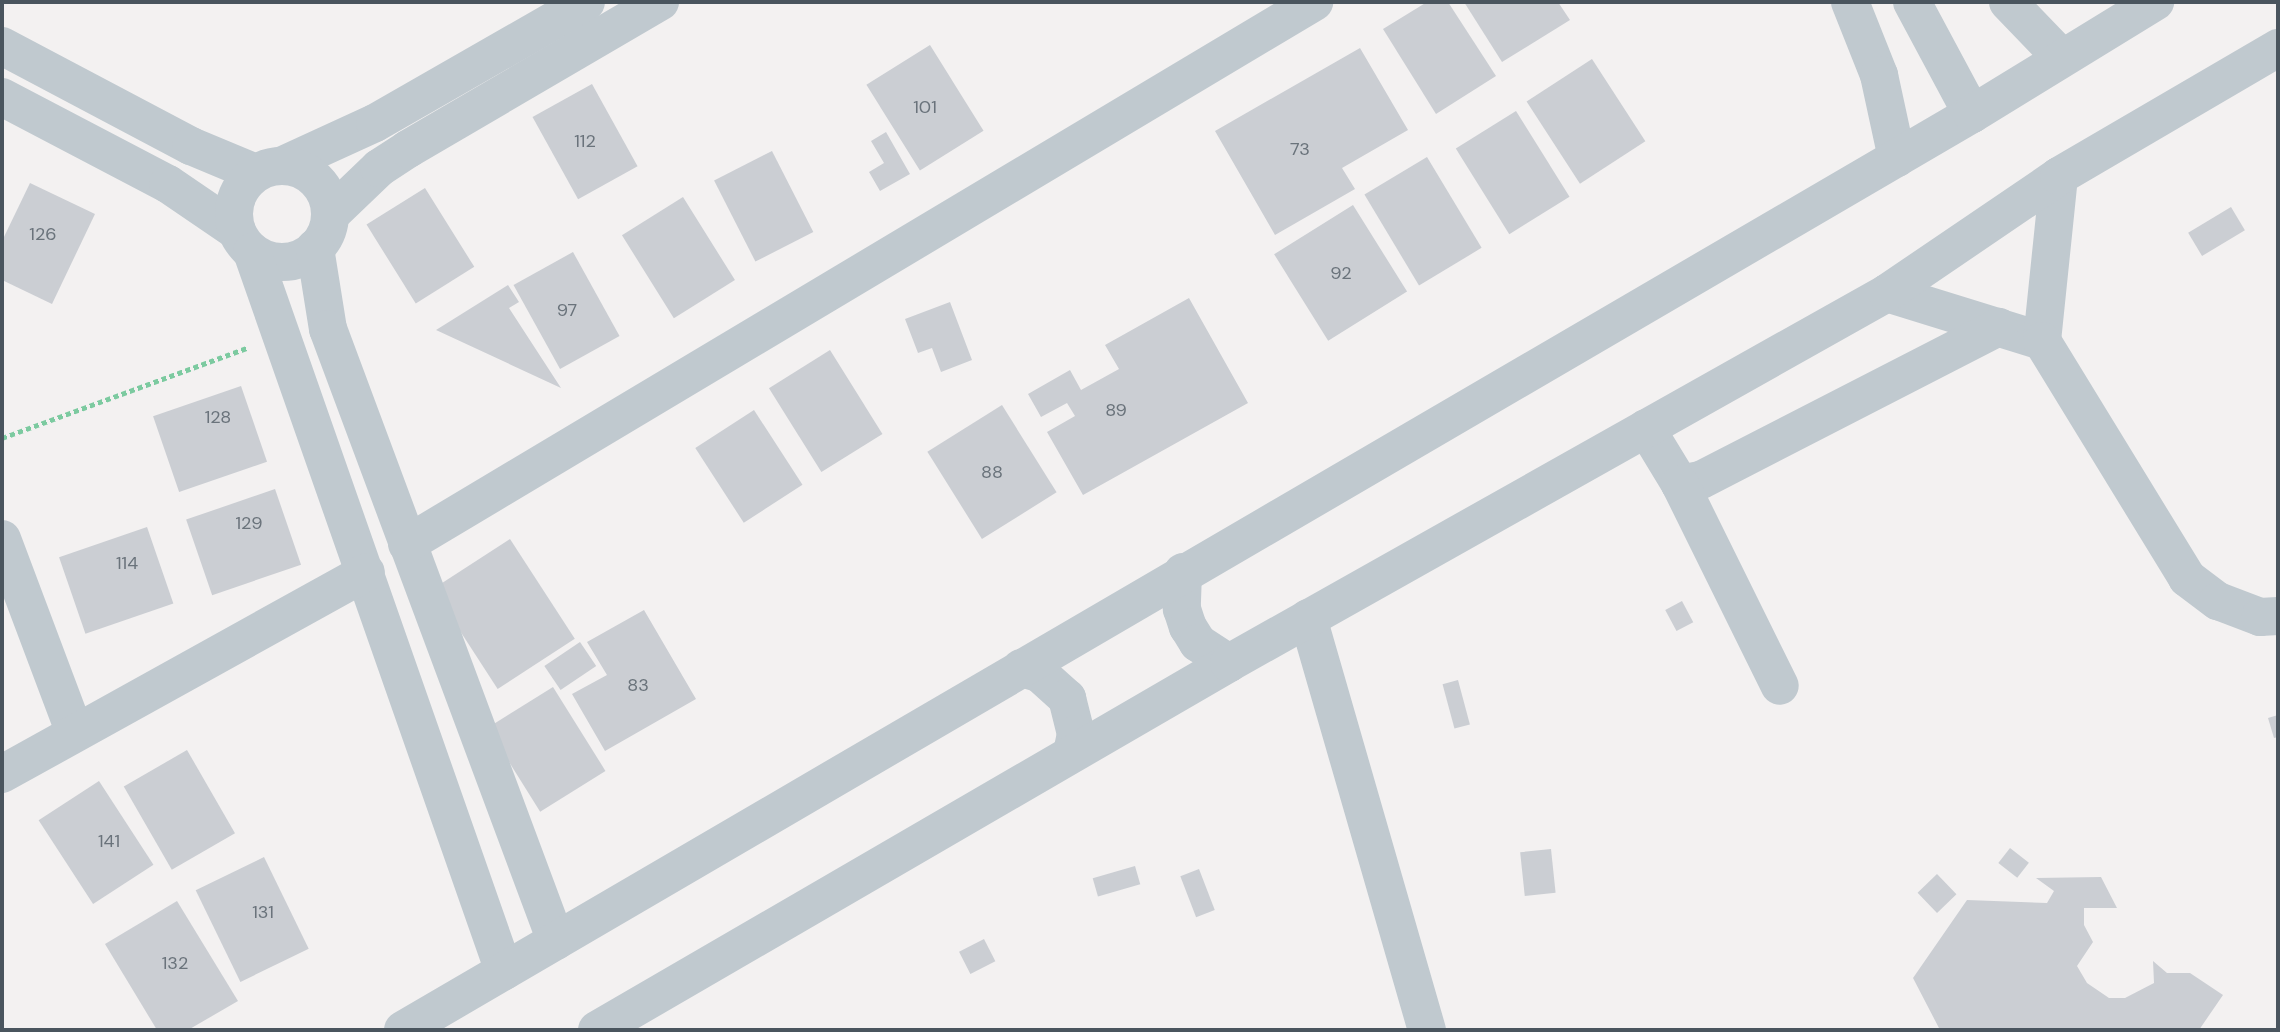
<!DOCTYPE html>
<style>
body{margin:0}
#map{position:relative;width:2280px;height:1032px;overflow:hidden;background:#f3f1f1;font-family:"DM Sans",sans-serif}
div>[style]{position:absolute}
.building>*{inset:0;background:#cbced3;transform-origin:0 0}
.path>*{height:4.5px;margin-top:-2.25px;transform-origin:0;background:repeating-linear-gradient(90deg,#7ccaa0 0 5px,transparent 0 8.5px)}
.minor>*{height:38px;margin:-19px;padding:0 19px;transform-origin:19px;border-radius:19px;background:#c0c9cf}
.minor>.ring{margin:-19px;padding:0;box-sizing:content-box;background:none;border:38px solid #c0c9cf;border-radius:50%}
span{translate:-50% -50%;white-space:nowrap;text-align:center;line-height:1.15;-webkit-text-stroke:7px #fff;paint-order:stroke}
.number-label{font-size:18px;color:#6a737b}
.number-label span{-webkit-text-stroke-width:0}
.frame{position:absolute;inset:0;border:4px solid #4a555e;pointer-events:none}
</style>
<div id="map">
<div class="building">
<i style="clip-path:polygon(1427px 2px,1448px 2px,1496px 76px,1436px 114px,1383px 29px)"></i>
<i style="clip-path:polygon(1464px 2px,1558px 2px,1570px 20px,1502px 62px)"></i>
<i style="left:930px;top:45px;width:101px;height:75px;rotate:58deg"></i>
<i style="clip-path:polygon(1360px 48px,1408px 130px,1342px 168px,1355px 189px,1275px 235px,1215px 131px)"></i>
<i style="left:1592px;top:59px;width:98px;height:78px;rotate:57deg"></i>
<i style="left:592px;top:84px;width:94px;height:68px;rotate:61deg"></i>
<i style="left:1516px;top:111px;width:101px;height:71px;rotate:58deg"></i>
<i style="clip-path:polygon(886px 132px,910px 174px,880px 191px,869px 172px,884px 163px,871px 141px)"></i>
<i style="left:772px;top:151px;width:91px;height:65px;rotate:63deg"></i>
<i style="left:1427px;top:157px;width:106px;height:73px;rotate:59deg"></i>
<i style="clip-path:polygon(30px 183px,95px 214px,52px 304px,2px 280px,2px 241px)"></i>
<i style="left:425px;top:188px;width:93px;height:69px;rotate:58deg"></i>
<i style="left:683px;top:197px;width:98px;height:72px;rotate:58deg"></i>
<i style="left:1353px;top:205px;width:102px;height:93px;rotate:58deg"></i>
<i style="left:2231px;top:207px;width:27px;height:50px;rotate:59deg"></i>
<i style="left:573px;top:252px;width:96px;height:68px;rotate:61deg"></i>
<i style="clip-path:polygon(508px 285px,519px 302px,509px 308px,561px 388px,436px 330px)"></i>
<i style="clip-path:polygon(1189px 298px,1248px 403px,1083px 495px,1047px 432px,1075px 416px,1067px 403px,1041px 417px,1028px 394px,1070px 370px,1081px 390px,1119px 369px,1105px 345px)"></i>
<i style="clip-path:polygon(950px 302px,972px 360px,941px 372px,932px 348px,918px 353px,905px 319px)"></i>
<i style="left:830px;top:350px;width:99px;height:72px;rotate:58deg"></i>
<i style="left:241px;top:386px;width:80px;height:93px;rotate:71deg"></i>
<i style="left:1002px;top:405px;width:103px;height:88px;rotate:58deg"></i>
<i style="left:754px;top:410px;width:89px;height:70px;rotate:57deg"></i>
<i style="left:275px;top:489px;width:80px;height:94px;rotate:71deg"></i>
<i style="left:147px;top:527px;width:81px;height:93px;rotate:71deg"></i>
<i style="left:510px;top:539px;width:119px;height:92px;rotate:57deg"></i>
<i style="left:1682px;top:601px;width:24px;height:19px;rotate:62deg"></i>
<i style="clip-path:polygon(644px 610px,696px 699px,605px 751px,572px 694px,607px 675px,587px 642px)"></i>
<i style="left:580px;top:642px;width:29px;height:43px;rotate:56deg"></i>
<i style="left:1458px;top:680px;width:46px;height:16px;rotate:75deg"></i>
<i style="left:553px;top:687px;width:99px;height:77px;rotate:58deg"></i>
<i style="clip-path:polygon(2278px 715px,2278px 737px,2274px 738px,2268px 718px)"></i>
<i style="left:187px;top:750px;width:96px;height:73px;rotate:60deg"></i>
<i style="left:99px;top:781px;width:100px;height:72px;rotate:57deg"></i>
<i style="left:2010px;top:848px;width:24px;height:19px;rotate:38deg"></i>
<i style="left:1551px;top:849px;width:44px;height:31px;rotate:84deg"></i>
<i style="left:264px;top:857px;width:102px;height:76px;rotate:64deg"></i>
<i style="left:1135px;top:866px;width:19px;height:44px;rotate:74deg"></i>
<i style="left:1199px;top:869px;width:44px;height:20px;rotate:69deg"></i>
<i style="left:1937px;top:874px;width:28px;height:27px;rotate:46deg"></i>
<i style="clip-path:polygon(2101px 877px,2117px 908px,2084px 908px,2084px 925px,2093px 942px,2077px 966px,2087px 983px,2109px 998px,2125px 998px,2154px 983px,2153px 961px,2167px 973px,2190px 973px,2223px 995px,2199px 1030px,1940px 1030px,1913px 978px,1967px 900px,2047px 903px,2054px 891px,2036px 878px)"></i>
<i style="clip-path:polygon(177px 901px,238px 1001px,188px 1030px,157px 1030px,105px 944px)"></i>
<i style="left:984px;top:939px;width:25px;height:28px;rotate:63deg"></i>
</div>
<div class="path">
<i style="left:2px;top:438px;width:261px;rotate:-20.2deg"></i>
</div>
<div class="minor">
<i style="left:1850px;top:2px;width:79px;rotate:68.3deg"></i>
<i style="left:1879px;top:75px;width:85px;rotate:77.8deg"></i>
<i style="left:1912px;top:2px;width:127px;rotate:61.8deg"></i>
<i style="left:2008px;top:2px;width:76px;rotate:46.1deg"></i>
<i style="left:2px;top:46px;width:214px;rotate:27.9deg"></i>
<i style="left:191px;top:146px;width:70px;rotate:22.6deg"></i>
<i style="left:2px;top:97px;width:187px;rotate:27.7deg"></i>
<i style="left:168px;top:184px;width:83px;rotate:34.3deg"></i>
<i style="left:281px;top:166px;width:103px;rotate:-24.6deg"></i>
<i style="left:375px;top:123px;width:243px;rotate:-29.8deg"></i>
<i class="ring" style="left:234px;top:166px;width:58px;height:58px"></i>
<i style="left:330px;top:215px;width:68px;rotate:-43.8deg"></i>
<i style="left:379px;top:168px;width:35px;rotate:-33deg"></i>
<i style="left:408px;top:149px;width:292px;rotate:-30.3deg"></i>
<i style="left:315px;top:248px;width:82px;rotate:80.9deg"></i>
<i style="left:328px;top:329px;width:653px;rotate:69.57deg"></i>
<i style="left:252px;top:252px;width:762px;rotate:70.69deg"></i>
<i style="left:1887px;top:293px;width:162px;rotate:17.2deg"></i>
<i style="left:2042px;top:341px;width:166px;rotate:-84.1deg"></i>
<i style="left:2042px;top:341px;width:278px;rotate:58.5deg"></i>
<i style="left:2187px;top:578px;width:39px;rotate:37deg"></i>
<i style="left:2218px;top:601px;width:45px;rotate:20.9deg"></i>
<i style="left:2260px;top:617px;width:18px;rotate:-3deg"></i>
<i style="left:1646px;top:428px;width:66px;rotate:58.7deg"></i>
<i style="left:1680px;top:484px;width:21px;rotate:-11deg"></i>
<i style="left:1701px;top:480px;width:335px;rotate:-27.2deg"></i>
<i style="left:1680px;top:484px;width:225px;rotate:63.7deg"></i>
<i style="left:2px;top:539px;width:207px;rotate:69.4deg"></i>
<i style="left:407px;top:544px;width:1057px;rotate:-30.86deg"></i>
<i style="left:1183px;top:572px;width:37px;rotate:92deg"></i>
<i style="left:1182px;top:609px;width:19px;rotate:72deg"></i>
<i style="left:1188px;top:627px;width:19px;rotate:58deg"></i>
<i style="left:1198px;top:643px;width:37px;rotate:33deg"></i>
<i style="left:1308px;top:618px;width:429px;rotate:73.9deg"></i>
<i style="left:1021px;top:668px;width:19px;rotate:16deg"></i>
<i style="left:1039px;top:673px;width:38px;rotate:42deg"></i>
<i style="left:1067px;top:698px;width:37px;rotate:76deg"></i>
<i style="left:1076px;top:734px;width:19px;rotate:102deg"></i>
<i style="left:2px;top:774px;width:416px;rotate:-29deg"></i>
<i style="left:403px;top:1030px;width:1817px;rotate:-30.28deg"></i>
<i style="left:1972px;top:114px;width:215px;rotate:-31.5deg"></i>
<i style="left:597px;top:1030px;width:731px;rotate:-30.14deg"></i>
<i style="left:1229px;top:663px;width:755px;rotate:-29.35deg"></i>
<i style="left:1887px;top:293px;width:208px;rotate:-34.2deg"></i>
<i style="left:2059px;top:176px;width:254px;rotate:-30.3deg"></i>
</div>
<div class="number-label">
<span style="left:925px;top:107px">101</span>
<span style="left:585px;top:141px">112</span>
<span style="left:1300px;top:149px">73</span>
<span style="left:43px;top:234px">126</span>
<span style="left:1341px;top:273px">92</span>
<span style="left:567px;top:310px">97</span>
<span style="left:1116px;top:410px">89</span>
<span style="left:218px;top:417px">128</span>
<span style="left:992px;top:472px">88</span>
<span style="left:249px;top:523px">129</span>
<span style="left:127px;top:563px">114</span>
<span style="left:638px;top:685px">83</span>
<span style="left:109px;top:841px">141</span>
<span style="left:263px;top:912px">131</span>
<span style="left:175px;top:963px">132</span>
</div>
<div class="frame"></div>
</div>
